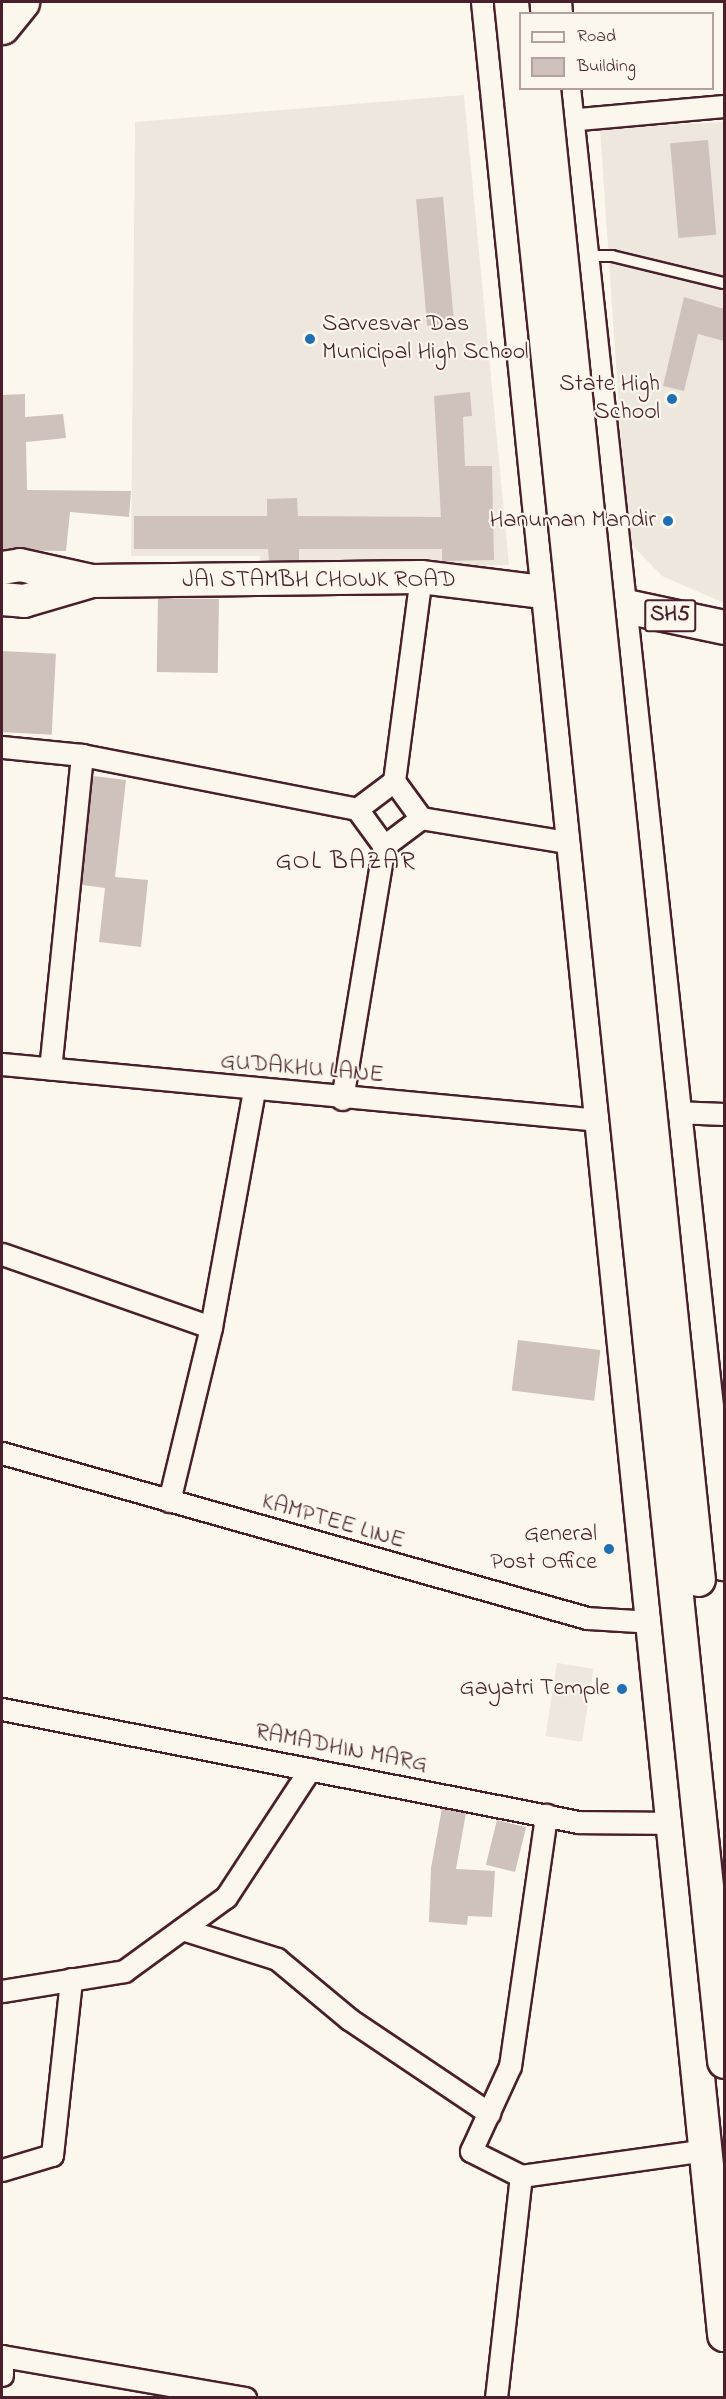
<!DOCTYPE html>
<style>
body{margin:0}
#map{position:relative;width:726px;height:2399px;overflow:hidden;background:#fbf7ec;font-family:"Indie Flower",sans-serif}
div>[style]{position:absolute}
.built>*{inset:0;background:#eee7de;transform-origin:0 0}
.building>*{inset:0;background:#cfc2bc;transform-origin:0 0}
.roads{filter:drop-shadow(2px 0 #4a1f2b) drop-shadow(-2px 0 #4a1f2b) drop-shadow(0 2px #4a1f2b) drop-shadow(0 -2px #4a1f2b)}
.lane>*{height:10px;margin:-5px;padding:0 5px;transform-origin:5px;border-radius:5px;background:#fbf7ec}
.street>*{height:21px;margin:-10.5px;padding:0 10.5px;transform-origin:10.5px;border-radius:10.5px;background:#fbf7ec}
.secondary>*{height:32px;margin:-16px;padding:0 16px;transform-origin:16px;border-radius:16px;background:#fbf7ec}
.primary>*{height:33px;margin:-16.5px;padding:0 16.5px;transform-origin:16.5px;border-radius:16.5px;background:#fbf7ec}
.bridges{filter:drop-shadow(2px 0 #4a1f2b) drop-shadow(-2px 0 #4a1f2b) drop-shadow(0 2px #4a1f2b) drop-shadow(0 -2px #4a1f2b)}
.primary-bridge>*{height:33px;margin:-16.5px;padding:0 16.5px;transform-origin:16.5px;border-radius:16.5px;background:#fbf7ec}
.dots>*{width:16px;height:16px;translate:-50% -50%;box-sizing:border-box;border:3px solid #fbf7ec;border-radius:50%}
span{translate:-50% -50%;white-space:nowrap;text-align:center;line-height:1.15;-webkit-text-stroke:4.5px #fbf7ec;paint-order:stroke}
.shield-label span{padding:2px 4px;background:#fbf7ec;border:2px solid;border-radius:4px;-webkit-text-stroke-width:0}
.shield-label{font-size:22px;color:#4a1f2b;font-weight:700}
.poi-label{font-size:24px;color:#4a1f2b}
.left{translate:0 -50%;text-align:left}
.right{translate:-100% -50%;text-align:right}
.street-label{font-size:24px;color:#4a1f2b}
.neighbourhood-label{font-size:26px;color:#4a1f2b;letter-spacing:1.5px}
.frame{position:absolute;inset:0;border:3px solid #4a1f2b;pointer-events:none}
.legend{position:absolute;left:519px;top:12px;width:195px;height:78px;box-sizing:border-box;background:#fbf7ec;border:2px solid #b4a19f;margin:0;padding:8px 10px;list-style:none;font-size:18px;color:#4a1f2b}
.legend li{display:flex;align-items:center;gap:12px;height:30px}
.legend b{width:30px;border:2px solid #b4a19f}
</style>
<div id="map">
<div class="built">
<i style="clip-path:polygon(464px 95px,509px 565px,260px 569px,260px 556px,131px 556px,135px 122px)"></i>
<i style="clip-path:polygon(724px 122px,724px 603px,662px 576px,628px 541px,600px 129px)"></i>
<i style="left:557px;top:1663px;width:37px;height:74px;rotate:9deg"></i>
</div>
<div class="building">
<i style="left:708px;top:140px;width:95px;height:38px;rotate:85deg"></i>
<i style="left:443px;top:197px;width:127px;height:27px;rotate:85deg"></i>
<i style="clip-path:polygon(684px 297px,724px 309px,724px 341px,698px 334px,684px 391px,663px 386px)"></i>
<i style="clip-path:polygon(470px 392px,472px 416px,463px 417px,465px 466px,492px 466px,494px 560px,442px 561px,442px 549px,299px 549px,299px 560px,269px 561px,268px 549px,134px 549px,134px 516px,267px 516px,267px 499px,297px 498px,298px 516px,441px 517px,434px 396px)"></i>
<i style="clip-path:polygon(25px 394px,25px 417px,63px 414px,66px 438px,26px 442px,27px 490px,131px 491px,129px 517px,70px 512px,66px 551px,2px 550px,2px 395px)"></i>
<i style="left:158px;top:598px;width:61px;height:74px;rotate:1deg"></i>
<i style="left:2px;top:651px;width:54px;height:81px;rotate:3deg"></i>
<i style="clip-path:polygon(93px 776px,126px 780px,115px 877px,148px 880px,141px 947px,99px 942px,105px 888px,82px 885px)"></i>
<i style="left:518px;top:1340px;width:83px;height:51px;rotate:7deg"></i>
<i style="clip-path:polygon(442px 1808px,466px 1813px,456px 1869px,495px 1871px,492px 1917px,468px 1916px,467px 1925px,429px 1922px,431px 1868px)"></i>
<i style="left:497px;top:1820px;width:30px;height:46px;rotate:14deg"></i>
</div>
<div class="roads">
<div class="lane">
<i style="left:585px;top:256px;width:27px"></i>
<i style="left:612px;top:256px;width:115px;rotate:13.6deg"></i>
</div>
<div class="street">
<i style="left:567px;top:120px;width:158px;rotate:-5.1deg"></i>
<i style="left:2px;top:747px;width:80px;rotate:5.7deg"></i>
<i style="left:82px;top:755px;width:315px;rotate:95.8deg"></i>
<i style="left:82px;top:755px;width:280px;rotate:11.1deg"></i>
<i style="left:357px;top:809px;width:46px;rotate:53.9deg"></i>
<i style="left:384px;top:846px;width:46px;rotate:-37.1deg"></i>
<i style="left:421px;top:818px;width:46px;rotate:-126.1deg"></i>
<i style="left:394px;top:781px;width:46px;rotate:142.9deg"></i>
<i style="left:394px;top:781px;width:206px;rotate:-82.5deg"></i>
<i style="left:421px;top:818px;width:153px;rotate:9.4deg"></i>
<i style="left:2px;top:1064px;width:600px;rotate:5.36deg"></i>
<i style="left:342px;top:1099px;width:256px;rotate:-80.6deg"></i>
<i style="left:674px;top:1112px;width:50px;rotate:2.3deg"></i>
<i style="left:2px;top:1254px;width:221px;rotate:19.3deg"></i>
<i style="left:2px;top:1453px;width:608px;rotate:15.75deg"></i>
<i style="left:587px;top:1618px;width:68px;rotate:3.4deg"></i>
<i style="left:169px;top:1501px;width:179px;rotate:-76.4deg"></i>
<i style="left:211px;top:1327px;width:241px;rotate:-79.7deg"></i>
<i style="left:2px;top:1709px;width:587px;rotate:11.1deg"></i>
<i style="left:578px;top:1822px;width:95px;rotate:0.6deg"></i>
<i style="left:182px;top:1929px;width:100px;rotate:17.5deg"></i>
<i style="left:277px;top:1959px;width:94px;rotate:39.8deg"></i>
<i style="left:349px;top:2019px;width:169px;rotate:33.9deg"></i>
<i style="left:2px;top:1991px;width:124px;rotate:-9.3deg"></i>
<i style="left:124px;top:1971px;width:126px;rotate:-36deg"></i>
<i style="left:226px;top:1897px;width:153px;rotate:-56.7deg"></i>
<i style="left:2px;top:2170px;width:52px;rotate:-16.7deg"></i>
<i style="left:52px;top:2155px;width:177px;rotate:-83.8deg"></i>
<i style="left:521px;top:2176px;width:56px;rotate:-153.4deg"></i>
<i style="left:471px;top:2151px;width:94px;rotate:-65.4deg"></i>
<i style="left:510px;top:2066px;width:254px;rotate:-81.8deg"></i>
<i style="left:2px;top:2356px;width:247px;rotate:9.8deg"></i>
<i style="left:2px;top:2375px;width:19px;rotate:-90deg"></i>
<i style="left:496px;top:2398px;width:223px;rotate:-83.6deg"></i>
<i style="left:521px;top:2176px;width:186px;rotate:-8deg"></i>
</div>
<div class="secondary">
<i style="left:488px;top:2px;width:2345px;rotate:84.22deg"></i>
<i style="left:555px;top:2px;width:12px;rotate:85deg"></i>
<i style="left:564px;top:88px;width:1485px;rotate:83.81deg"></i>
<i style="left:2px;top:568px;width:18px;rotate:-9deg"></i>
<i style="left:20px;top:565px;width:74px;rotate:12.5deg"></i>
<i style="left:2px;top:599px;width:22px;rotate:5deg"></i>
<i style="left:24px;top:601px;width:71px;rotate:-16.4deg"></i>
<i style="left:92px;top:581px;width:329px;rotate:-0.7deg"></i>
<i style="left:421px;top:577px;width:148px;rotate:7deg"></i>
</div>
<div class="primary">
<i style="left:535px;top:2px;width:12px;rotate:85deg"></i>
<i style="left:2px;top:27px;width:32px;rotate:-51deg"></i>
<i style="left:616px;top:604px;width:110px;rotate:12deg"></i>
</div>
</div>
<div class="bridges">
<div class="primary-bridge">
<i style="left:511px;top:2px;width:2070px;rotate:84.09deg"></i>
<i style="left:543px;top:88px;width:1499px;rotate:84.07deg"></i>
</div>
</div>
<div class="dots">
<i style="left:310px;top:339px;background:#1f6fb2"></i>
<i style="left:672px;top:399px;background:#1f6fb2"></i>
<i style="left:668px;top:521px;background:#1f6fb2"></i>
<i style="left:609px;top:1549px;background:#1f6fb2"></i>
<i style="left:622px;top:1689px;background:#1f6fb2"></i>
</div>
<div class="shield-label">
<span style="left:670px;top:616px">SH5</span>
</div>
<div class="poi-label">
<span class="left" style="left:322px;top:339px">Sarvesvar Das<br>Municipal High School</span>
<span class="right" style="left:660px;top:399px">State High<br>School</span>
<span class="right" style="left:656px;top:521px">Hanuman Mandir</span>
<span class="right" style="left:597px;top:1549px">General<br>Post Office</span>
<span class="right" style="left:610px;top:1689px">Gayatri Temple</span>
</div>
<div class="street-label">
<span style="left:319px;top:581px">JAI STAMBH CHOWK ROAD</span>
<span style="left:302px;top:1069px;rotate:5deg">GUDAKHU LANE</span>
<span style="left:333px;top:1522px;rotate:16deg">KAMPTEE LINE</span>
<span style="left:341px;top:1749px;rotate:11deg">RAMADHIN MARG</span>
</div>
<div class="neighbourhood-label">
<span style="left:346px;top:863px">GOL BAZAR</span>
</div>
<div class="frame"></div>
<ul class="legend">
<li><b style="height:8px;background:#fbf7ec"></b>Road</li>
<li><b style="height:16px;background:#cfc2bc"></b>Building</li>
</ul>
</div>
